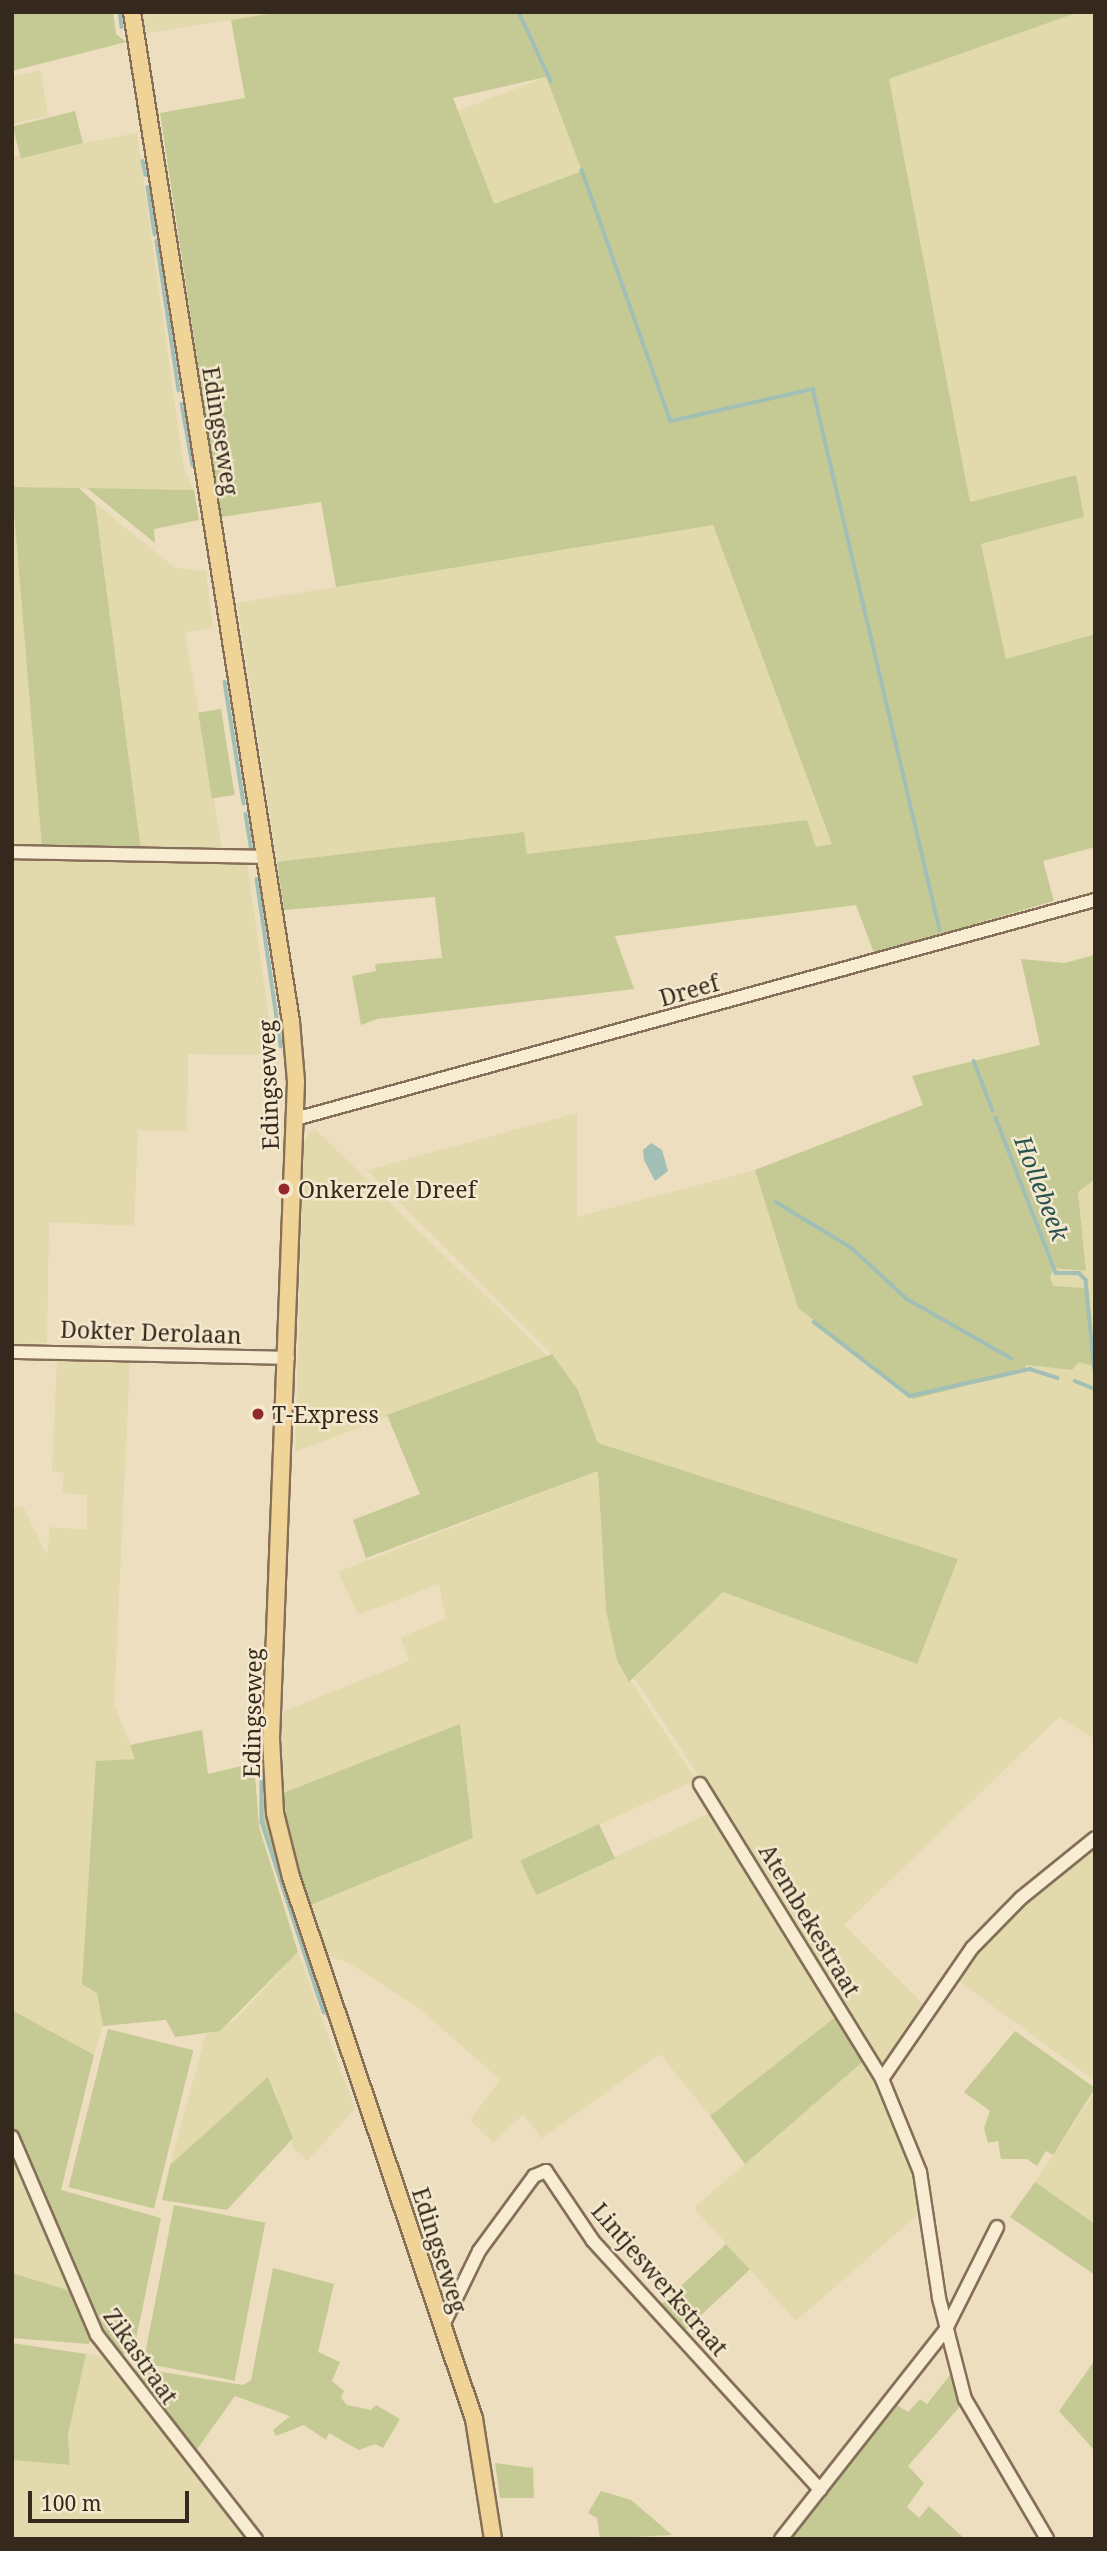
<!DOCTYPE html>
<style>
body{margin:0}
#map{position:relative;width:1107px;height:2551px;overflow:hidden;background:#eddebf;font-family:"Noto Serif",serif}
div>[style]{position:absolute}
.farmland>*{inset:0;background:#e2d9ad;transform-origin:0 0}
.green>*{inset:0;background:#c5ca94;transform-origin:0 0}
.water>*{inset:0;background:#a2bfb6}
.stream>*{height:3.5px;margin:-1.75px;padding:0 1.75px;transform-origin:1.75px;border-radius:1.75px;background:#a2bfb6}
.roads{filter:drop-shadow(2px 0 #856f58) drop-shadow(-2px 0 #856f58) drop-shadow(0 2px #856f58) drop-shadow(0 -2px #856f58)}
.minor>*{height:12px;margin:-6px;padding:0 6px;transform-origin:6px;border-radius:6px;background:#f8ecd2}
.major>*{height:16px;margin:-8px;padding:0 8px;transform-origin:8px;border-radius:8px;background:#f0d396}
.dots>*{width:19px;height:19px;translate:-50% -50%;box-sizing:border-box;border:4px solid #f4e9ce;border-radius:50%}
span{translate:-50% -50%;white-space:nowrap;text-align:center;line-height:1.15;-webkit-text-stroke:5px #f4e9ce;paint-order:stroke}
.street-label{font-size:23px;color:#35281c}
.poi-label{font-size:23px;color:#35281c}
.left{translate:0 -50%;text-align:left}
.water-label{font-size:24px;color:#2b5451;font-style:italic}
.frame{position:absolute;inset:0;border:14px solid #35281c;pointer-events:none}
.scale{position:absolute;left:28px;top:2491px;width:161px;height:32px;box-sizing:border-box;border:4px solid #35281c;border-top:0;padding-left:9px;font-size:21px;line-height:24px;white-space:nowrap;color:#35281c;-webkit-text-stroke:5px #f4e9ce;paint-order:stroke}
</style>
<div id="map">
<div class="farmland">
<i style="clip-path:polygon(143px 12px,281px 12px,146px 33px)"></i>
<i style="clip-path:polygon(1079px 12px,1095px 12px,1095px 634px,1006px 659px,981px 544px,1083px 517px,1076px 475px,970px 502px,889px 79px)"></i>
<i style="clip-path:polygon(41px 70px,48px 116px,12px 124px,12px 77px)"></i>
<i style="left:546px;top:77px;width:102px;height:95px;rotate:69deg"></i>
<i style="clip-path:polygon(137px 133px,184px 469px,194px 490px,13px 487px,42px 848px,12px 848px,12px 157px)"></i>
<i style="clip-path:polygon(95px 503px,175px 568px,206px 571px,213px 628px,185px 632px,223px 854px,141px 850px)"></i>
<i style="clip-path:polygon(713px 525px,832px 845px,816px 848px,807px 820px,527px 854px,524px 832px,277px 862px,237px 603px)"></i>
<i style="clip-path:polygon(12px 855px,247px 862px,274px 1055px,188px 1054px,187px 1131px,138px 1130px,134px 1226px,49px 1222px,47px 1343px,14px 1344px,12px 1317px)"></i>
<i style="clip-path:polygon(577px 1113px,577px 1217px,755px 1170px,798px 1308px,913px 1399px,1025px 1371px,1025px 1365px,1072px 1370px,1079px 1362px,1095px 1367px,1095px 1739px,1059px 1717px,844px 1925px,926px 2007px,881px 2067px,790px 1914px,634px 1678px,723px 1592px,917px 1664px,958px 1559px,598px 1443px,578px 1390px,552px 1354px,367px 1170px)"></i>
<i style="clip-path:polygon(314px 1128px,547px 1356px,295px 1452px,304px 1140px)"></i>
<i style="clip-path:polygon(1095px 1179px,1095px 1352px,1085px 1289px,1052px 1286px,1050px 1277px,1054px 1268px,1086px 1271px,1078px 1191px)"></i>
<i style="clip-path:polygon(57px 1358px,130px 1360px,114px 1704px,136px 1759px,96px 1762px,97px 1992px,103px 2026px,94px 2055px,12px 2010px,12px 1507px,23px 1506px,47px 1555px,50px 1527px,87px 1530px,87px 1495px,62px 1493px,64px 1473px,52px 1471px)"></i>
<i style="clip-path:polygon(598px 1471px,606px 1611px,617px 1660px,696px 1780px,520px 1861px,535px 1893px,715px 1811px,839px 2014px,710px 2116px,660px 2054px,542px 2138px,523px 2115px,493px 2142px,470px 2120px,500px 2080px,419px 2008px,349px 1963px,327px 1955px,310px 1905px,473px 1838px,459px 1725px,283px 1793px,282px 1712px,409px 1661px,401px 1637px,446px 1619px,439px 1584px,358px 1615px,338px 1572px)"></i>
<i style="clip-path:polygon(1095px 1843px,1095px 2081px,956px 1979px,1004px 1920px)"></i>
<i style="clip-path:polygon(298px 1952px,355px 2109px,307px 2161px,293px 2148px,274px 2086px,170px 2165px,206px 2034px,235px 2020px)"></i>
<i style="clip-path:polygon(866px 2059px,907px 2151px,923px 2210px,796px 2321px,694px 2208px)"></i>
<i style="clip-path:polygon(1095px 2092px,1095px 2224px,1035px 2182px)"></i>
<i style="clip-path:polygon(12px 2161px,21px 2166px,74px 2292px,12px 2273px)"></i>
<i style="clip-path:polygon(86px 2354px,104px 2358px,245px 2537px,12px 2539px,12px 2460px,70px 2465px,68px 2435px)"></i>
</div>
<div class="green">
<i style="clip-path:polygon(12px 12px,113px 12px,116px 34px,126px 42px,12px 71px)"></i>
<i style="clip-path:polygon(evenodd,281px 12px,1079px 12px,889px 79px,970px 502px,1076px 475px,1084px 517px,981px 544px,1006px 659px,1095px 634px,1095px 847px,1043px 861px,1054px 901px,874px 953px,856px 905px,615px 936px,634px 989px,377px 1019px,361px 1025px,352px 976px,376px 971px,375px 964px,442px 958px,435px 897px,284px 910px,277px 862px,524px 832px,527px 854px,807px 820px,816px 847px,832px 844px,713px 525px,336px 587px,321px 502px,221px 517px,160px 113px,245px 98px,231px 20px,281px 12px,546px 77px,582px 171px,494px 204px,453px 98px,546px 77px)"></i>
<i style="left:75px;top:111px;width:33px;height:64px;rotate:76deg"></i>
<i style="clip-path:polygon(12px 487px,79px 488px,95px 503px,141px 850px,42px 848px)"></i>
<i style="clip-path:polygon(87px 488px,194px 490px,199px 520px,154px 529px,155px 543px)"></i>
<i style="left:221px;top:709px;width:87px;height:23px;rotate:81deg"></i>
<i style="clip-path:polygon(1095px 955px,1095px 1179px,1078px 1192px,1086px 1271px,1054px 1268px,1050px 1277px,1053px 1286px,1085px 1288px,1095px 1367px,1079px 1362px,1072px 1370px,1026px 1365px,1025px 1371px,913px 1399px,798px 1308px,755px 1170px,923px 1105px,912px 1076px,1040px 1045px,1021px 959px,1064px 963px)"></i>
<i style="clip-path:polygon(552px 1354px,578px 1390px,598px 1443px,958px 1559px,917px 1664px,723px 1592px,629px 1682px,617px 1660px,606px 1611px,598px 1471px,366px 1558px,353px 1520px,420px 1494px,387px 1415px)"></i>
<i style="clip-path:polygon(261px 1724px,266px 1786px,335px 2033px,318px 2002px,263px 1827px)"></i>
<i style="clip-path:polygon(460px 1724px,473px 1838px,310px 1905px,289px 1836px,283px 1793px)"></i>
<i style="clip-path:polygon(202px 1730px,208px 1774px,254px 1763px,259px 1827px,298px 1952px,220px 2031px,175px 2037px,166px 2020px,103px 2026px,97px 1993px,82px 1984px,96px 1761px,135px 1759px,130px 1745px)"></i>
<i style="left:599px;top:1824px;width:38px;height:87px;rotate:65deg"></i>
<i style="clip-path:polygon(12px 2010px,94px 2055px,61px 2190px,161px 2218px,133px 2354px,119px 2354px,92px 2315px,12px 2127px)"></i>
<i style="clip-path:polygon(839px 2014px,866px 2059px,745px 2164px,710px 2116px)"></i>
<i style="left:108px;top:2029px;width:88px;height:163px;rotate:14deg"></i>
<i style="clip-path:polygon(1015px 2031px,1095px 2088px,1053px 2155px,1046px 2151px,1037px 2166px,1027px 2159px,1001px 2159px,998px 2141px,988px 2143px,984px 2128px,990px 2111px,964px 2092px)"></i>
<i style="clip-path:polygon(268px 2077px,293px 2138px,227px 2210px,162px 2200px,170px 2165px)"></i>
<i style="clip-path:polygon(1035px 2182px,1095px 2224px,1095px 2275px,1010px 2217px)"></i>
<i style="left:174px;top:2205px;width:93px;height:161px;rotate:11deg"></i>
<i style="left:726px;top:2244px;width:35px;height:91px;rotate:47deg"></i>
<i style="clip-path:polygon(273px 2268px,334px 2284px,318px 2352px,340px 2362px,332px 2381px,344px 2391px,341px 2398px,347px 2405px,371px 2410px,376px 2405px,400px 2419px,383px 2448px,375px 2444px,359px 2450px,329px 2433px,326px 2440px,304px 2425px,276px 2436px,273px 2430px,290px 2416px,235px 2396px,195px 2452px,133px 2375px,137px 2368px,243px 2385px,251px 2380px)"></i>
<i style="clip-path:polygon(12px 2273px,74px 2292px,91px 2335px,89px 2344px,12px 2338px)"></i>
<i style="clip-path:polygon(12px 2343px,86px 2354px,68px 2435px,70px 2465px,12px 2460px)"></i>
<i style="clip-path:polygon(1095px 2360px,1095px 2451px,1059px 2411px)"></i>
<i style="clip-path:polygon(954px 2370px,963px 2403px,908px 2466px,924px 2483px,907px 2507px,919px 2518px,929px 2506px,965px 2539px,790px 2539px,897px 2405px,908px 2412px,920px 2399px,927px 2404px)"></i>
<i style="clip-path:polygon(495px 2463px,533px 2468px,534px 2498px,500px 2498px)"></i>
<i style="clip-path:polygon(601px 2491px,631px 2500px,672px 2535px,600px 2539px,597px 2518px,588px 2513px)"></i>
</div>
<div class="water">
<i style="clip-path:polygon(651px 1143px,662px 1150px,668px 1171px,655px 1181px,644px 1160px,643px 1150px)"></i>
</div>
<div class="stream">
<i style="left:120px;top:12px;width:15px;rotate:82deg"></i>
<i style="left:519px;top:12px;width:76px;rotate:65.1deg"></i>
<i style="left:143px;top:161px;width:14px;rotate:78deg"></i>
<i style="left:582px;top:170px;width:266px;rotate:70.5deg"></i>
<i style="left:671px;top:421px;width:146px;rotate:-12.7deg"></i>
<i style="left:813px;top:389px;width:556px;rotate:76.79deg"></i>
<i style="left:148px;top:187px;width:48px;rotate:81.5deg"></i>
<i style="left:157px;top:241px;width:151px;rotate:81.6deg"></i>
<i style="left:182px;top:404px;width:62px;rotate:79.8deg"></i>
<i style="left:225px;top:682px;width:123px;rotate:81.1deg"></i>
<i style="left:246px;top:814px;width:37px;rotate:81deg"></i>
<i style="left:257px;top:879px;width:169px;rotate:81.8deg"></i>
<i style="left:974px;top:1061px;width:53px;rotate:69.2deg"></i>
<i style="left:996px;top:1118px;width:166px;rotate:68.8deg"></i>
<i style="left:1056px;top:1273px;width:23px"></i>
<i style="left:1079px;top:1273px;width:10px;rotate:45deg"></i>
<i style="left:1086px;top:1280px;width:91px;rotate:84.4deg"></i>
<i style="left:776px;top:1202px;width:89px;rotate:31.2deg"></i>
<i style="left:852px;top:1248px;width:75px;rotate:42.8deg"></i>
<i style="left:907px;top:1299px;width:120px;rotate:29.6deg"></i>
<i style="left:814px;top:1322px;width:121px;rotate:37.6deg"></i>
<i style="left:910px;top:1396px;width:123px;rotate:-12.7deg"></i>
<i style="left:1030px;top:1369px;width:29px;rotate:18deg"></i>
<i style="left:1075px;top:1381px;width:22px;rotate:22deg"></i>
<i style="left:262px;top:1734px;width:88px;rotate:90deg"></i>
<i style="left:262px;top:1822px;width:200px;rotate:71.9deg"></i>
</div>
<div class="roads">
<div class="minor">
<i style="left:12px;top:852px;width:253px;rotate:1.1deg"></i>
<i style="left:295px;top:1119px;width:829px;rotate:-15.31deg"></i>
<i style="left:12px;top:1352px;width:276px;rotate:1.2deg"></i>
<i style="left:700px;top:1784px;width:347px;rotate:58.3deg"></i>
<i style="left:882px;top:2079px;width:100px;rotate:67.8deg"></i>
<i style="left:920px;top:2172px;width:127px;rotate:81.4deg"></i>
<i style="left:939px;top:2298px;width:104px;rotate:75.6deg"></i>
<i style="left:965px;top:2399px;width:162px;rotate:59.6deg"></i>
<i style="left:882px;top:2079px;width:159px;rotate:-55.5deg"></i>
<i style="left:972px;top:1948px;width:70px;rotate:-45.6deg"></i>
<i style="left:1021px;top:1898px;width:95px;rotate:-39deg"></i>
<i style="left:12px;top:2137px;width:215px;rotate:66.8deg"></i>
<i style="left:97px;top:2335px;width:259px;rotate:52.1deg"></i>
<i style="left:442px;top:2327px;width:85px;rotate:-64deg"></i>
<i style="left:479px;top:2251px;width:93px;rotate:-53.7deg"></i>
<i style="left:534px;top:2176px;width:13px;rotate:-23deg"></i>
<i style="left:546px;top:2171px;width:84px;rotate:56.1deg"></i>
<i style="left:593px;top:2241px;width:337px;rotate:47.6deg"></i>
<i style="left:781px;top:2539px;width:267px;rotate:-51.8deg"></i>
<i style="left:946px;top:2329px;width:114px;rotate:-63.4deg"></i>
</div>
<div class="major">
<i style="left:132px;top:12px;width:1022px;rotate:81.05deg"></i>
<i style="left:291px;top:1022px;width:60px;rotate:85.2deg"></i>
<i style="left:296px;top:1082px;width:657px;rotate:92.18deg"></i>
<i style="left:271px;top:1739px;width:74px;rotate:86.9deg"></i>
<i style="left:275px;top:1813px;width:66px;rotate:76deg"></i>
<i style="left:291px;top:1877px;width:572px;rotate:71.34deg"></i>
<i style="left:474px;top:2419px;width:121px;rotate:81deg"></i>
</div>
</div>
<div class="dots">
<i style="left:284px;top:1189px;background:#93292b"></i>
<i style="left:258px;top:1414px;background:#93292b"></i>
</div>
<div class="street-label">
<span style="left:221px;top:431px;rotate:81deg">Edingseweg</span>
<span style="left:689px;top:990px;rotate:-16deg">Dreef</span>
<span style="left:268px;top:1085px;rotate:-92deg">Edingseweg</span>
<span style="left:151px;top:1332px;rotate:2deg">Dokter Derolaan</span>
<span style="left:252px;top:1713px;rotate:-89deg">Edingseweg</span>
<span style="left:810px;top:1920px;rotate:59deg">Atembekestraat</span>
<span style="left:440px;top:2250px;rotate:72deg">Edingseweg</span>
<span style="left:660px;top:2279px;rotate:49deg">Lintjeswerkstraat</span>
<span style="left:141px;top:2356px;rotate:55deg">Zikastraat</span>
</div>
<div class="poi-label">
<span class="left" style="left:298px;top:1189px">Onkerzele Dreef</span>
<span class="left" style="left:272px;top:1414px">T-Express</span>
</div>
<div class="water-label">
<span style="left:1042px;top:1188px;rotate:69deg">Hollebeek</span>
</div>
<div class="frame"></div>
<div class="scale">100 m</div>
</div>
